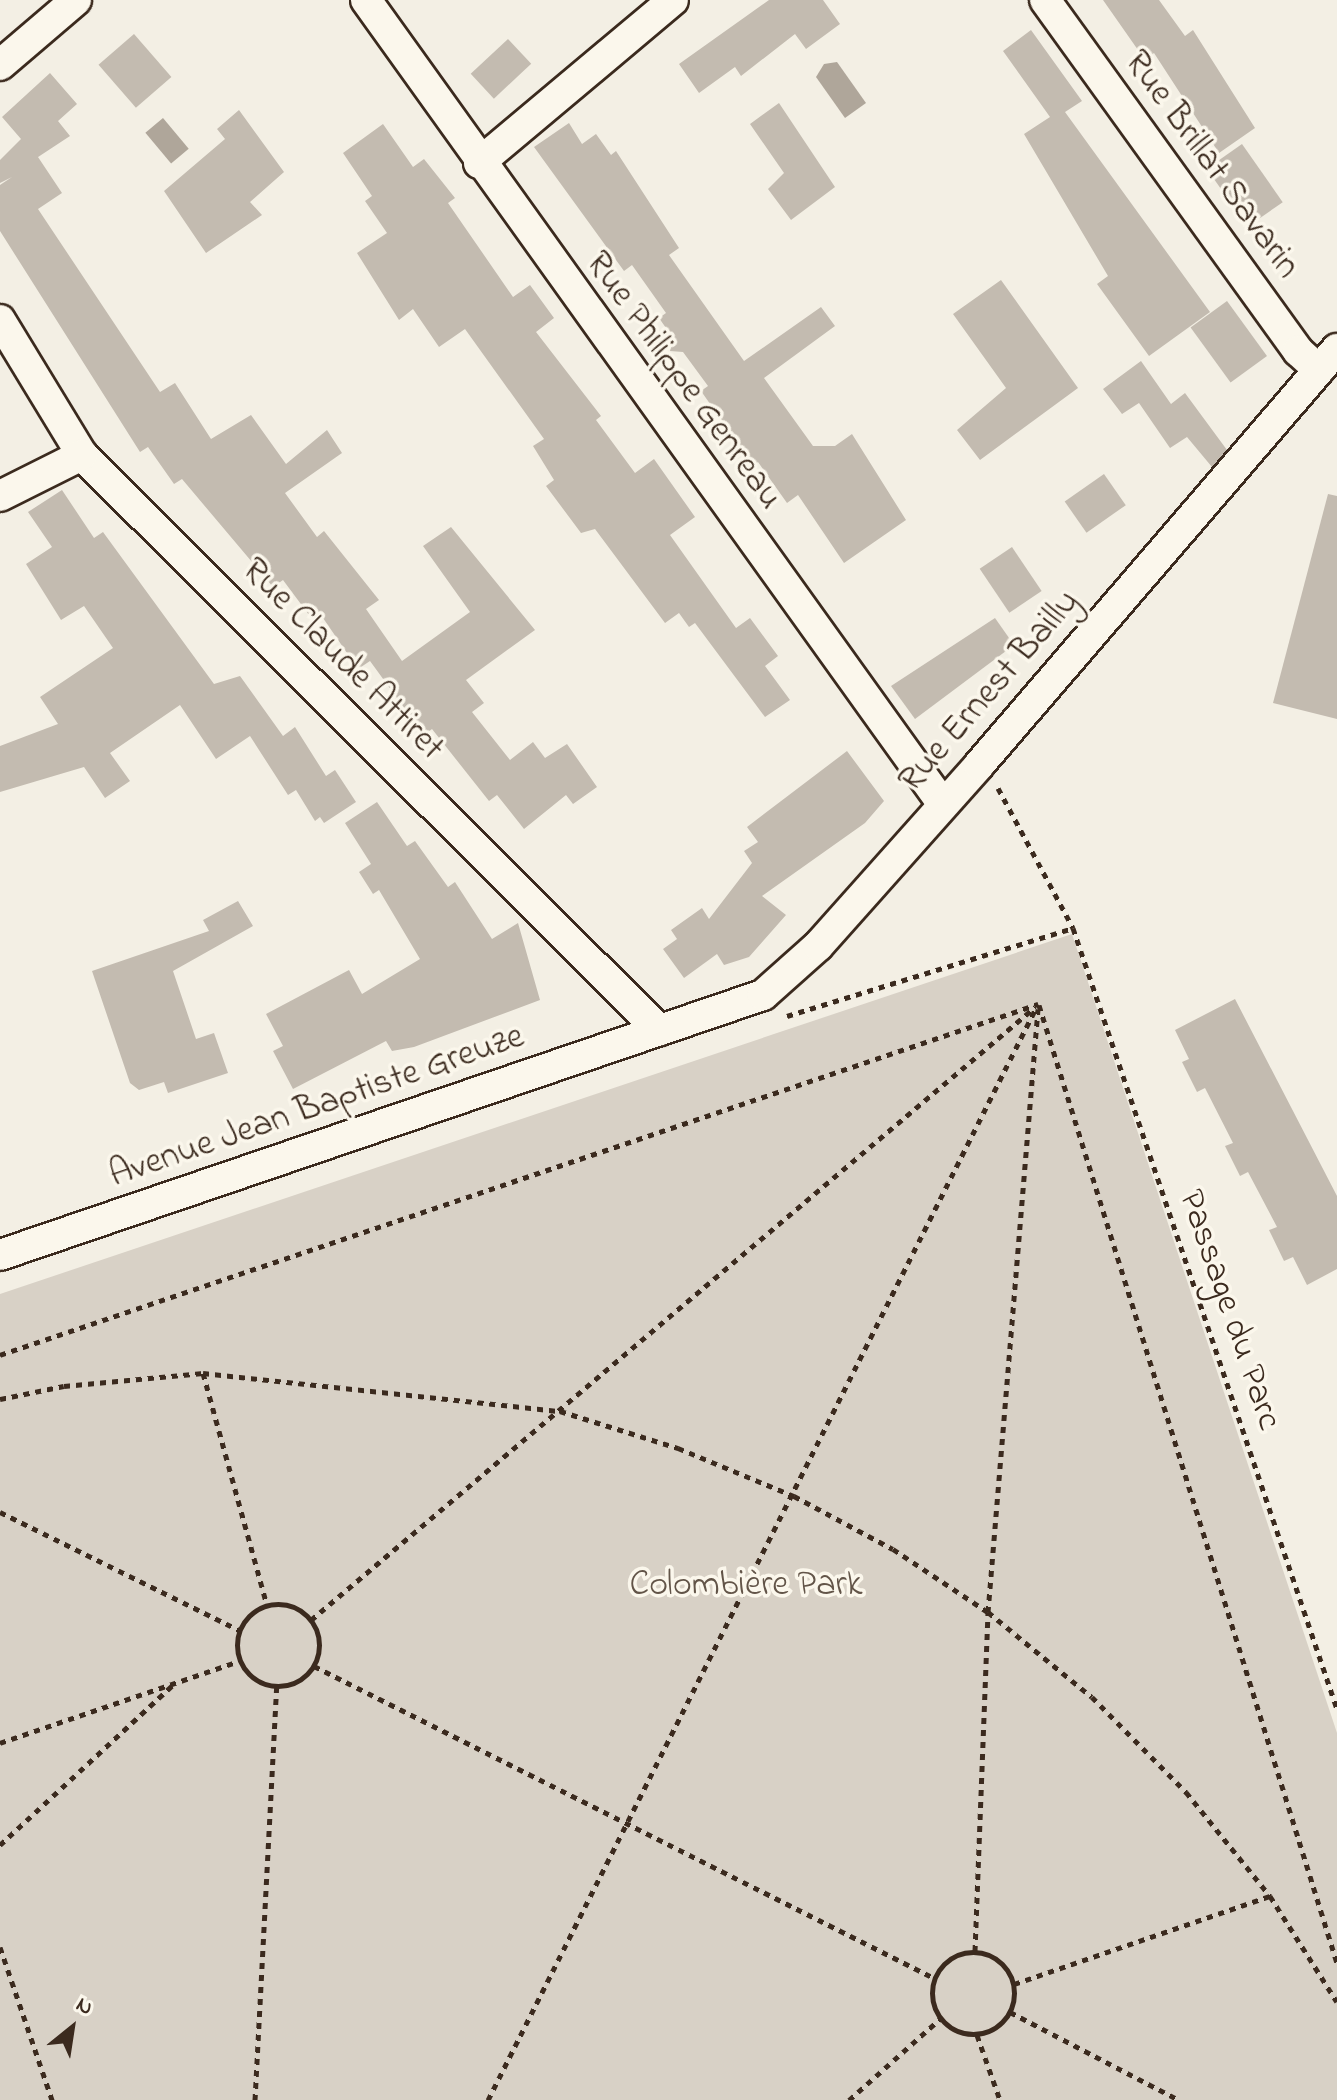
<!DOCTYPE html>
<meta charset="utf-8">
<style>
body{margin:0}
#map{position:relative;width:1337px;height:2100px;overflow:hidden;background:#f3efe4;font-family:"Indie Flower",sans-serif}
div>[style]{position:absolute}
.green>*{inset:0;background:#d8d1c6}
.water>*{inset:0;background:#afa69a;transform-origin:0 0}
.building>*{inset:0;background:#c3bbb0;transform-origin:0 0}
.path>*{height:5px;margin-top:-2.5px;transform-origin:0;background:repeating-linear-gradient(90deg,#3b2a1e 0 6px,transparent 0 12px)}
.path>.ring{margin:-2.5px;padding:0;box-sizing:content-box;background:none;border:5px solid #3b2a1e;border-radius:50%}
.roads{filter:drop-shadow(2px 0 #3b2a1e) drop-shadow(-2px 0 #3b2a1e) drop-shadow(0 2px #3b2a1e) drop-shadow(0 -2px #3b2a1e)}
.minor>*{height:30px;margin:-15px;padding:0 15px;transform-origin:15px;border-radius:15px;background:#fbf7ec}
span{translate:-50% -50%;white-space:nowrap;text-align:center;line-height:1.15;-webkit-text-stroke:7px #fbf7ec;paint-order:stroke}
.street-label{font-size:36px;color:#3b2a1e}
.park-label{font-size:36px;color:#625448}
.north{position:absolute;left:32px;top:1988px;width:80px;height:80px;-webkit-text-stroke:6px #fbf7ec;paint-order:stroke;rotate:30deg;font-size:22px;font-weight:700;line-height:32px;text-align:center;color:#3b2a1e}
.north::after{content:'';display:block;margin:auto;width:28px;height:36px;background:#3b2a1e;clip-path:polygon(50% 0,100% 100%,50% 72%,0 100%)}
</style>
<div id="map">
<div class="green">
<i style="clip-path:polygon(1072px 934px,1337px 1733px,1337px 2100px,0 2100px,0 1294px)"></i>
</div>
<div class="water">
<i style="clip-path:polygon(837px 62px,866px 103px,845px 118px,816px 77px,824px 64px)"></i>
<i style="left:163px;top:118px;width:40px;height:23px;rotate:50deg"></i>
</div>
<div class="building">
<i style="clip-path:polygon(769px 0,823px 0,840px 24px,806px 49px,795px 34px,741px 76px,735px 67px,699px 93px,679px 64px)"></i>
<i style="clip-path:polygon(1103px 0,1159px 0,1185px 36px,1193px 30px,1255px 128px,1219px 153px,1154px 53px,1145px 60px)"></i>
<i style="clip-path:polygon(1031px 30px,1082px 101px,1065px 112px,1210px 312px,1149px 356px,1097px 284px,1108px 276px,1024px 134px,1050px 117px,1003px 51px)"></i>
<i style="left:134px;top:34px;width:57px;height:47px;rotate:49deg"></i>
<i style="left:508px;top:39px;width:34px;height:51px;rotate:47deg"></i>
<i style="clip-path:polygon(50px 73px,77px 104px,58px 121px,70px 136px,32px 161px,38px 157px,62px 193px,38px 209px,160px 392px,175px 383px,211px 439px,251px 415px,286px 464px,327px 430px,342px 453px,285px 493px,317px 537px,324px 531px,379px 600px,366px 609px,402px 661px,470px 612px,423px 546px,451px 527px,535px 630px,466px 680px,484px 703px,472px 712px,510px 760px,533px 742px,545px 758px,567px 744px,597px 787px,573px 804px,566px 795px,524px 829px,497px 795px,489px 801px,432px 729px,424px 735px,370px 661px,358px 669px,323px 618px,315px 623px,283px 580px,273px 587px,182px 479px,174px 484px,148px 447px,140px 452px,0 231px,0 185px,12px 177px,0 183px,0 160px,21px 139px,2px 117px)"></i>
<i style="clip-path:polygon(779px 103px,835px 187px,791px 220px,768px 189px,784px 173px,750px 124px)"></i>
<i style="clip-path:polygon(239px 110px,284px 172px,250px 202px,262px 215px,206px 253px,164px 191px,225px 139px,217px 129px)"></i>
<i style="clip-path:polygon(569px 123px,582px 144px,596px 134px,611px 155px,616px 151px,679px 248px,669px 255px,744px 361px,821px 307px,835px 326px,764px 378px,813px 446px,835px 446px,852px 434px,906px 520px,844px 563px,798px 495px,787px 503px,758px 462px,753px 465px,701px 391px,708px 386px,683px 352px,670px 351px,673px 338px,659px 318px,666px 313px,632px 265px,624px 271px,534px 147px)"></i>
<i style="clip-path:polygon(383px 124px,413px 167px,424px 159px,455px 198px,448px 203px,513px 297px,530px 285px,554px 318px,536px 332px,601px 416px,596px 420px,635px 473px,654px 459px,695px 517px,670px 535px,736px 628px,750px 618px,778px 656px,765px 666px,790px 700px,765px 717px,695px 623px,689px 627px,679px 613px,665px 623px,595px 529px,581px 533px,546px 486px,554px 480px,533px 446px,544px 439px,465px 329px,439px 347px,413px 309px,399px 320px,357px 253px,387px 233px,365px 201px,372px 196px,343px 153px)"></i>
<i style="left:1242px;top:144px;width:71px;height:43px;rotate:55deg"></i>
<i style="clip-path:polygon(1001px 280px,1078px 388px,980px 460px,957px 430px,1006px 388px,953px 314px)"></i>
<i style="left:1227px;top:301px;width:68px;height:45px;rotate:54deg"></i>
<i style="clip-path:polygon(1141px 361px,1171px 404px,1185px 393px,1227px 450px,1212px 467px,1187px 437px,1170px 448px,1139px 403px,1122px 414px,1103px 389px)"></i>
<i style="left:1104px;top:474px;width:38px;height:48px;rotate:55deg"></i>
<i style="clip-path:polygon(62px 490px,94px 538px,103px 532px,214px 684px,240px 676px,283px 736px,295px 727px,326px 776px,335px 770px,356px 802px,324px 823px,320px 817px,315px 821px,296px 790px,288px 795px,250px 736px,216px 759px,180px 705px,110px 753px,130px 781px,105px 798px,84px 767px,0 792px,0 746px,58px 724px,40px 697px,113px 648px,84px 606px,61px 620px,26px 564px,52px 547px,28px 512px)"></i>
<i style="clip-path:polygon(1328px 494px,1337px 496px,1337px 719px,1273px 703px)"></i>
<i style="left:1012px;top:547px;width:53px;height:39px;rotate:56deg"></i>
<i style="clip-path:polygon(995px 618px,1014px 645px,915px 719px,891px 686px)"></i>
<i style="clip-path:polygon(847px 751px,884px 801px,865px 823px,762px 896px,786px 915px,749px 957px,724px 965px,717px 954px,684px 978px,663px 949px,677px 939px,671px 930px,702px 908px,709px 919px,752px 863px,744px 851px,758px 842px,747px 827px)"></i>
<i style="clip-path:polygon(377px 802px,407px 846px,415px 841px,448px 887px,455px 882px,492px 939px,518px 923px,540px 1000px,414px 1047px,392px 1051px,386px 1041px,293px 1089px,273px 1051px,283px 1046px,266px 1014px,349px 970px,362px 994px,420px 959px,379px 890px,373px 894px,359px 872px,371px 864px,345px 823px)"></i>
<i style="clip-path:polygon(238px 901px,253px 926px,173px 971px,196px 1039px,214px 1033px,228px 1073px,168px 1093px,164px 1082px,139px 1090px,130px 1083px,92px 971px,209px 931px,203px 920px)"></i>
<i style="clip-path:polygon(1235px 999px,1337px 1196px,1337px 1269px,1307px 1285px,1293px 1257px,1284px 1261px,1269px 1230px,1277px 1227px,1248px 1172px,1240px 1176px,1225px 1146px,1233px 1143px,1205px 1088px,1197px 1092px,1182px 1062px,1189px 1059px,1175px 1030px)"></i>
</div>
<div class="path">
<i style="left:998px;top:788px;width:159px;rotate:61.8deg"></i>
<i style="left:1073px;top:928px;width:824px;rotate:71.32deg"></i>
<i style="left:1039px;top:1005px;width:1003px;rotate:72.72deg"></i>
<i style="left:787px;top:1016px;width:299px;rotate:-17.1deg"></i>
<i style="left:0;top:1355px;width:1096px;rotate:-18.68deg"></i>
<i style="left:203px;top:1373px;width:241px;rotate:74.6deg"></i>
<i style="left:0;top:1399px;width:65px;rotate:-11.5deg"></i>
<i style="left:64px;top:1386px;width:140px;rotate:-5.3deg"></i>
<i style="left:203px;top:1373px;width:359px;rotate:6.1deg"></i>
<i style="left:560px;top:1411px;width:124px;rotate:17.4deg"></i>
<i style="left:678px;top:1448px;width:126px;rotate:22.5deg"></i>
<i style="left:794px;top:1496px;width:112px;rotate:28.2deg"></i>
<i style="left:893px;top:1549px;width:114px;rotate:33.6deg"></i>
<i style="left:988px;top:1612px;width:134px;rotate:39.3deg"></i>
<i style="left:1092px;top:1697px;width:134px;rotate:45.3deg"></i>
<i style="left:1186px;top:1792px;width:134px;rotate:51.1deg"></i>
<i style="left:1270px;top:1896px;width:125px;rotate:57.7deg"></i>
<i style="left:0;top:1512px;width:267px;rotate:26.3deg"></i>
<i class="ring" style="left:237px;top:1604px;width:77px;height:77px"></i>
<i style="left:311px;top:1620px;width:949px;rotate:-40.25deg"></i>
<i style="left:314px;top:1666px;width:694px;rotate:26.71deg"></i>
<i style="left:0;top:1743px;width:254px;rotate:-18.9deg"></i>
<i style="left:0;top:1845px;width:236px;rotate:-42.8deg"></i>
<i style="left:0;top:1947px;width:162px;rotate:71.2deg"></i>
<i style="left:975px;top:1951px;width:339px;rotate:-87.8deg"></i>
<i style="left:988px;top:1612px;width:605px;rotate:-85.26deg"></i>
<i class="ring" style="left:932px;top:1952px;width:77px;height:77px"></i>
<i style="left:1014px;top:1984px;width:271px;rotate:-19deg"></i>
<i style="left:1010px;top:2012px;width:191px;rotate:27.5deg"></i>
<i style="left:977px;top:2035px;width:69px;rotate:70.5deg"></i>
<i style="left:255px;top:2100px;width:414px;rotate:-87deg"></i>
<i style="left:488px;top:2100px;width:1226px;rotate:-63.35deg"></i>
<i style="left:849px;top:2100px;width:122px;rotate:-41.7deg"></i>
</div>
<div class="roads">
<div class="minor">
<i style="left:366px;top:0;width:988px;rotate:54.35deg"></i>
<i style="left:1045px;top:0;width:433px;rotate:54.2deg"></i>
<i style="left:1298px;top:351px;width:28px;rotate:42deg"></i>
<i style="left:0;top:65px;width:100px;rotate:-40.5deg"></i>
<i style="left:479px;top:163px;width:253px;rotate:-40deg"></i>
<i style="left:0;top:320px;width:158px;rotate:58.7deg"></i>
<i style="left:82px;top:455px;width:815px;rotate:44.9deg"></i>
<i style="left:0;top:496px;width:92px;rotate:-26.6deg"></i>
<i style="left:0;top:1255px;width:806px;rotate:-18.82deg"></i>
<i style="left:763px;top:995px;width:74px;rotate:-41.7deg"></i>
<i style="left:818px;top:946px;width:242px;rotate:-48.3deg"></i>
<i style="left:979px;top:765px;width:549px;rotate:-49.29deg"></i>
</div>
</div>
<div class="street-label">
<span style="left:1211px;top:165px;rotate:54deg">Rue Brillat Savarin</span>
<span style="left:683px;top:381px;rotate:54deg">Rue Philippe Genreau</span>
<span style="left:342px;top:660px;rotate:45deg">Rue Claude Attiret</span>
<span style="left:990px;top:692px;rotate:-49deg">Rue Ernest Bailly</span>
<span style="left:317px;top:1107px;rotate:-19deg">Avenue Jean Baptiste Greuze</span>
<span style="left:1229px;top:1310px;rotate:71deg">Passage du Parc</span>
</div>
<div class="park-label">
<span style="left:746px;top:1586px">Colombière Park</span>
</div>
<div class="north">N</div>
</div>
